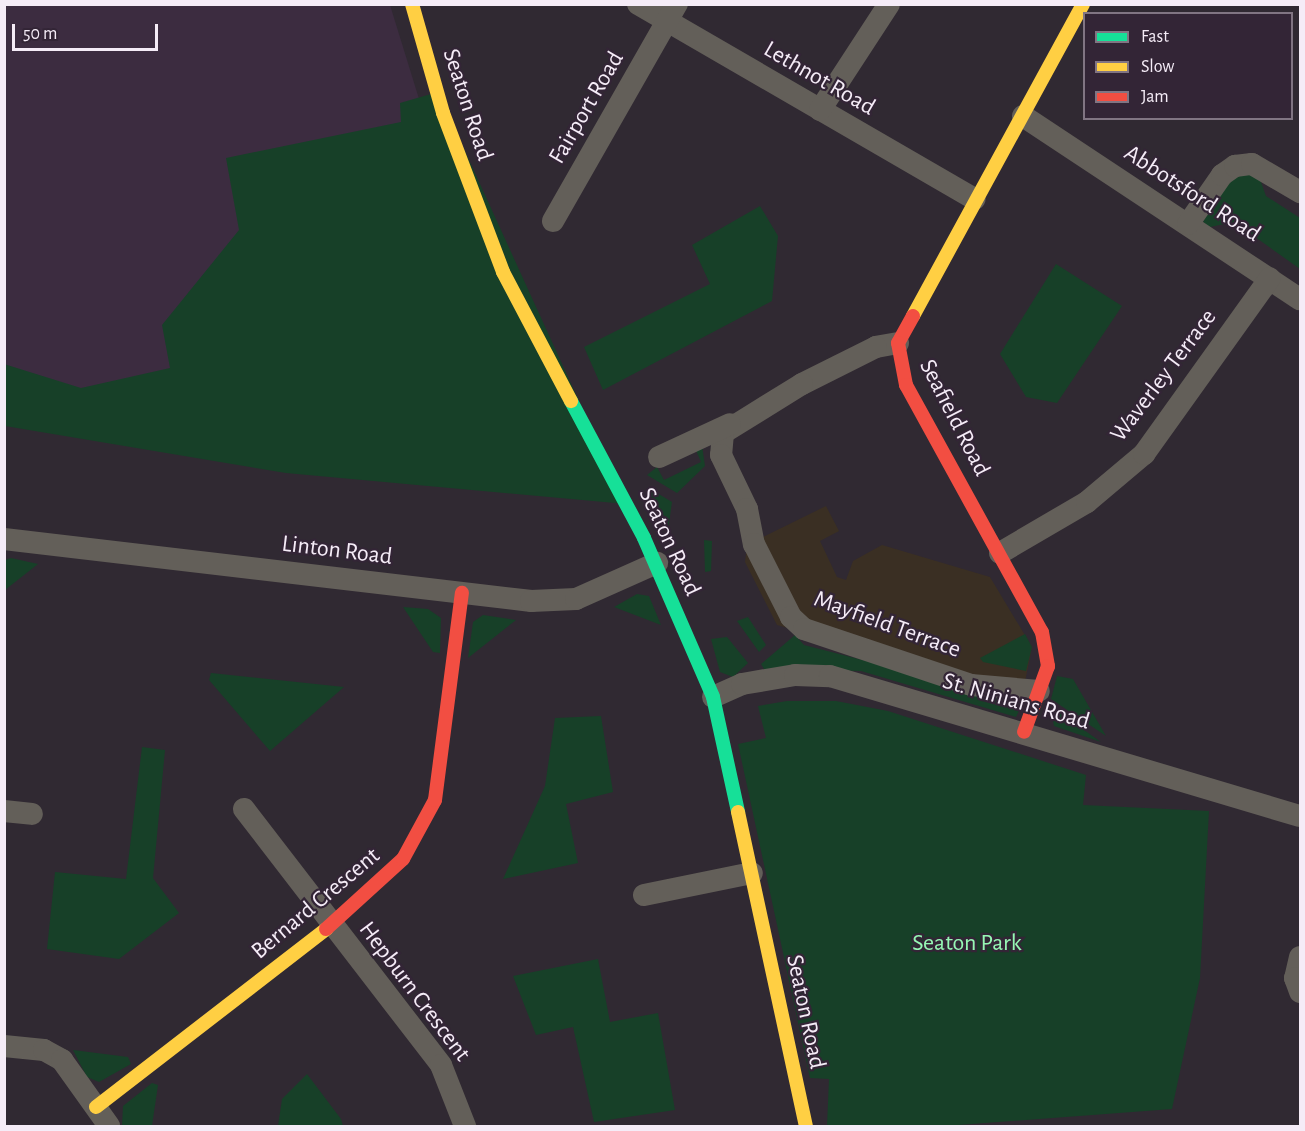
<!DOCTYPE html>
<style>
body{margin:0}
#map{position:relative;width:1305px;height:1131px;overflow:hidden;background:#302932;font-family:"Alegreya Sans",sans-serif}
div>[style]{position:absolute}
.commercial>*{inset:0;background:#3a2f23}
.built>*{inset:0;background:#3c2c40}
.green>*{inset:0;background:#174028}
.street>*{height:22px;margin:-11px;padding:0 11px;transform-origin:11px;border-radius:11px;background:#635f59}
.fast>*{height:14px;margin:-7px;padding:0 7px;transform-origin:7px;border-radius:7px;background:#16e098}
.slow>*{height:14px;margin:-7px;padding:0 7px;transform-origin:7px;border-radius:7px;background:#ffcf43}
.jam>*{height:14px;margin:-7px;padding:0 7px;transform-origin:7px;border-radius:7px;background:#f24e42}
span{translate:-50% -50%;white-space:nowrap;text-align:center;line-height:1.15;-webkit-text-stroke:4.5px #332536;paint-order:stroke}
.street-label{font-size:24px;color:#f5ecf7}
.park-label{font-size:24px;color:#96f7b4}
.frame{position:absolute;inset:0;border:6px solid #f5ecf7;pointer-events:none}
.legend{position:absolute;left:1083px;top:12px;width:210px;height:108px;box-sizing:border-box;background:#332536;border:2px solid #817583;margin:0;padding:8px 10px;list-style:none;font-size:18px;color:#f5ecf7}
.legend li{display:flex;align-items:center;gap:12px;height:30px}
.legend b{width:30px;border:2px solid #817583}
.scale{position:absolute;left:12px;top:24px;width:146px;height:27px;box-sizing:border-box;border:3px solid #f5ecf7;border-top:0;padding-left:8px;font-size:18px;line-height:21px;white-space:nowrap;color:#f5ecf7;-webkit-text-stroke:4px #332536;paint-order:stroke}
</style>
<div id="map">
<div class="commercial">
<i style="clip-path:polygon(826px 506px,839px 531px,820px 541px,837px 577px,846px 580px,853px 561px,882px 545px,990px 577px,1032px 647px,1021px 702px,1009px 692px,777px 625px,745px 562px,747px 545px)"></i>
</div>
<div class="built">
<i style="clip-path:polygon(4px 5px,390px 5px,470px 264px,5px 426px)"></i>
</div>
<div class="green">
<i style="clip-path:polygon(438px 92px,626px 504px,286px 473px,5px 426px,4px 364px,81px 388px,170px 368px,162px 325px,239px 230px,226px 158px,401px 122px,400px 103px)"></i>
<i style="clip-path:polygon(1257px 171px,1266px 196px,1300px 218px,1300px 269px,1234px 222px,1210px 227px,1203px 222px,1227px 176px)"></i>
<i style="clip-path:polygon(760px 206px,778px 236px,772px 301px,603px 390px,584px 347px,710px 284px,692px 245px)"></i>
<i style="clip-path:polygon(1056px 264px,1122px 306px,1057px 403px,1026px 397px,1000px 354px)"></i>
<i style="clip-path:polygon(702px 445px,705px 466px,677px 493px,647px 475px,657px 467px,664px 480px,701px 462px,695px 448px)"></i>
<i style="clip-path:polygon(647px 487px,672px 502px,668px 530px)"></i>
<i style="clip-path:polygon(704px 540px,712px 541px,711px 571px,705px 572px)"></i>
<i style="clip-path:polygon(11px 558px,38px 564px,5px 590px,5px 560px)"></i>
<i style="clip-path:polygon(637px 594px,649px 596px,661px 625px,614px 607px)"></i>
<i style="clip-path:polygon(403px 607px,428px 609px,441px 618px,440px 653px,433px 652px)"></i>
<i style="clip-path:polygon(483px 615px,516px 620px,468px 658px,473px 622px)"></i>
<i style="clip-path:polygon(748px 617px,766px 645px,759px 652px,737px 621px)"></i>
<i style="clip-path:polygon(1025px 634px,1032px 647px,1026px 671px,983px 662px,980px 658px)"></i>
<i style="clip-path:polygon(795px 635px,804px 645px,1018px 700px,1021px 707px,1016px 717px,861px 671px,764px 669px,761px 664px)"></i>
<i style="clip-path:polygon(727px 637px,748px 663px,733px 677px,720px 672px,711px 639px)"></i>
<i style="clip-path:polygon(211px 673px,344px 687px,270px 751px,209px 680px)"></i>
<i style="clip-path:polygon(1057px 676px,1073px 679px,1106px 736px,1051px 699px)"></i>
<i style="clip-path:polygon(787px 701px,836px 701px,888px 711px,1086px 775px,1083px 805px,1209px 811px,1200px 978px,1172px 1109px,945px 1126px,827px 1126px,829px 1079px,810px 1078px,738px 744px,766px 738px,758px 706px)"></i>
<i style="clip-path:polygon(1050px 706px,1101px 742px,1054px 726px)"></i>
<i style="clip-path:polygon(601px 716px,613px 792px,566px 804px,578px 863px,503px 879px,545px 786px,555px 718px)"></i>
<i style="clip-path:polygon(142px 747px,165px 750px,153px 878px,179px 913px,119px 959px,47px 949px,55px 872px,126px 879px)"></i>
<i style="clip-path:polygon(598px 959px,610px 1022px,658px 1013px,675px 1110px,594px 1122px,573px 1027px,536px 1035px,513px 976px)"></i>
<i style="clip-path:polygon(73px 1050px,128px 1057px,131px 1064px,99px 1082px,87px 1077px)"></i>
<i style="clip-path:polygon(307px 1074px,341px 1119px,343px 1126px,278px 1126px,282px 1099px)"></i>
<i style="clip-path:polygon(152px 1083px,158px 1085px,152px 1126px,122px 1126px,123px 1106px)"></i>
</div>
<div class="street">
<i style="left:638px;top:4px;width:389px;rotate:30.1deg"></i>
<i style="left:820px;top:110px;width:126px;rotate:-56.9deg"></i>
<i style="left:1023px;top:116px;width:332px;rotate:33.5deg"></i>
<i style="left:553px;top:221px;width:250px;rotate:-60.3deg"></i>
<i style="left:1188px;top:224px;width:60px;rotate:-55.2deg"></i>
<i style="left:1222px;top:175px;width:16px;rotate:-35deg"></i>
<i style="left:1235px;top:166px;width:17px;rotate:-7deg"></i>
<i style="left:1252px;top:164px;width:56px;rotate:30.3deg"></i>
<i style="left:898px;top:343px;width:22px;rotate:170deg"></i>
<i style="left:876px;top:347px;width:83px;rotate:153.4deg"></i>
<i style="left:802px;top:384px;width:93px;rotate:148.2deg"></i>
<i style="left:723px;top:433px;width:22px;rotate:95deg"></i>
<i style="left:721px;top:455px;width:60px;rotate:64.3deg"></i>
<i style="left:747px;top:509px;width:36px;rotate:79deg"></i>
<i style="left:754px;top:544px;width:82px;rotate:63.1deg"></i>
<i style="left:791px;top:617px;width:18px;rotate:43deg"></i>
<i style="left:804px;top:629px;width:176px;rotate:18.5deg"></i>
<i style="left:971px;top:685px;width:68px;rotate:5deg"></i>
<i style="left:659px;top:457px;width:78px;rotate:-24.9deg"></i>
<i style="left:4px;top:539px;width:531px;rotate:6.71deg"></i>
<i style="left:531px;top:601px;width:45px;rotate:-2.5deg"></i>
<i style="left:576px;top:599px;width:89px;rotate:-24deg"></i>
<i style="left:1000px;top:553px;width:101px;rotate:-30.4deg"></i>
<i style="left:1087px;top:502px;width:75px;rotate:-40.1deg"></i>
<i style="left:1144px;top:454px;width:216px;rotate:-54.4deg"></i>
<i style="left:713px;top:697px;width:32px;rotate:-24deg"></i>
<i style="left:742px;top:684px;width:54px;rotate:-9.6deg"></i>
<i style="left:795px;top:675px;width:35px;rotate:2deg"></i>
<i style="left:830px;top:676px;width:490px;rotate:16.6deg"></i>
<i style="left:244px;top:809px;width:323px;rotate:52.4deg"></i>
<i style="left:441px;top:1065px;width:66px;rotate:68.5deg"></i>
<i style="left:4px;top:811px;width:28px;rotate:6deg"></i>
<i style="left:644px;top:895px;width:110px;rotate:-11.5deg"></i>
<i style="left:1300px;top:957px;width:22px;rotate:103deg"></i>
<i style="left:1295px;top:978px;width:15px;rotate:70deg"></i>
<i style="left:4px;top:1046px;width:40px;rotate:5.7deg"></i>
<i style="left:44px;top:1050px;width:21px;rotate:29deg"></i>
<i style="left:62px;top:1060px;width:81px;rotate:54.5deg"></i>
</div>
<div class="fast">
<i style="left:571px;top:401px;width:155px;rotate:61.9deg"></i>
<i style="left:644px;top:538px;width:173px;rotate:66.5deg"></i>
<i style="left:713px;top:697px;width:118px;rotate:77.7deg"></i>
</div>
<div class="slow">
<i style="left:412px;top:4px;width:113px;rotate:74.1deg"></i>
<i style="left:443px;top:113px;width:170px;rotate:69.3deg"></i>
<i style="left:503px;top:272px;width:146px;rotate:62.2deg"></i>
<i style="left:913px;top:316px;width:355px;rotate:-61.4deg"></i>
<i style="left:738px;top:812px;width:321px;rotate:77.8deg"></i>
<i style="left:96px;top:1107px;width:291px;rotate:-37.7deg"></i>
</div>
<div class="jam">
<i style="left:913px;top:316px;width:31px;rotate:119deg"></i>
<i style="left:898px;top:343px;width:43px;rotate:79.2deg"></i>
<i style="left:906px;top:385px;width:282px;rotate:61.2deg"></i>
<i style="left:1042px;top:632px;width:35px;rotate:80deg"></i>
<i style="left:1048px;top:666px;width:70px;rotate:110deg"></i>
<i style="left:326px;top:929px;width:104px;rotate:-42.3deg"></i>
<i style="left:403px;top:859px;width:67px;rotate:-61.5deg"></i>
<i style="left:435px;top:800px;width:209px;rotate:-82.6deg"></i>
</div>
<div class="street-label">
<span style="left:819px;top:79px;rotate:30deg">Lethnot Road</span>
<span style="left:467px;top:105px;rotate:72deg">Seaton Road</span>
<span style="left:587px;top:108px;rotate:-60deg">Fairport Road</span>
<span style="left:1192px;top:194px;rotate:33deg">Abbotsford Road</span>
<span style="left:1164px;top:376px;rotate:-53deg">Waverley Terrace</span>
<span style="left:954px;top:418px;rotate:63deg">Seafield Road</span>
<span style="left:669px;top:542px;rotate:65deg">Seaton Road</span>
<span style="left:337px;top:551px;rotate:7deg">Linton Road</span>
<span style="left:887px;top:625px;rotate:20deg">Mayfield Terrace</span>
<span style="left:1016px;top:702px;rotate:16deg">St. Ninians Road</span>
<span style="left:316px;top:904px;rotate:-40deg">Bernard Crescent</span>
<span style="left:414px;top:992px;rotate:53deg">Hepburn Crescent</span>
<span style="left:805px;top:1012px;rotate:78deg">Seaton Road</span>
</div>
<div class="park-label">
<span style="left:967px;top:944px">Seaton Park</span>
</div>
<div class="frame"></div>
<ul class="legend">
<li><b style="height:8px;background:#16e098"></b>Fast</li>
<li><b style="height:8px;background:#ffcf43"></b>Slow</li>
<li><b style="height:8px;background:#f24e42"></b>Jam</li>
</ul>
<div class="scale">50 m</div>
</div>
